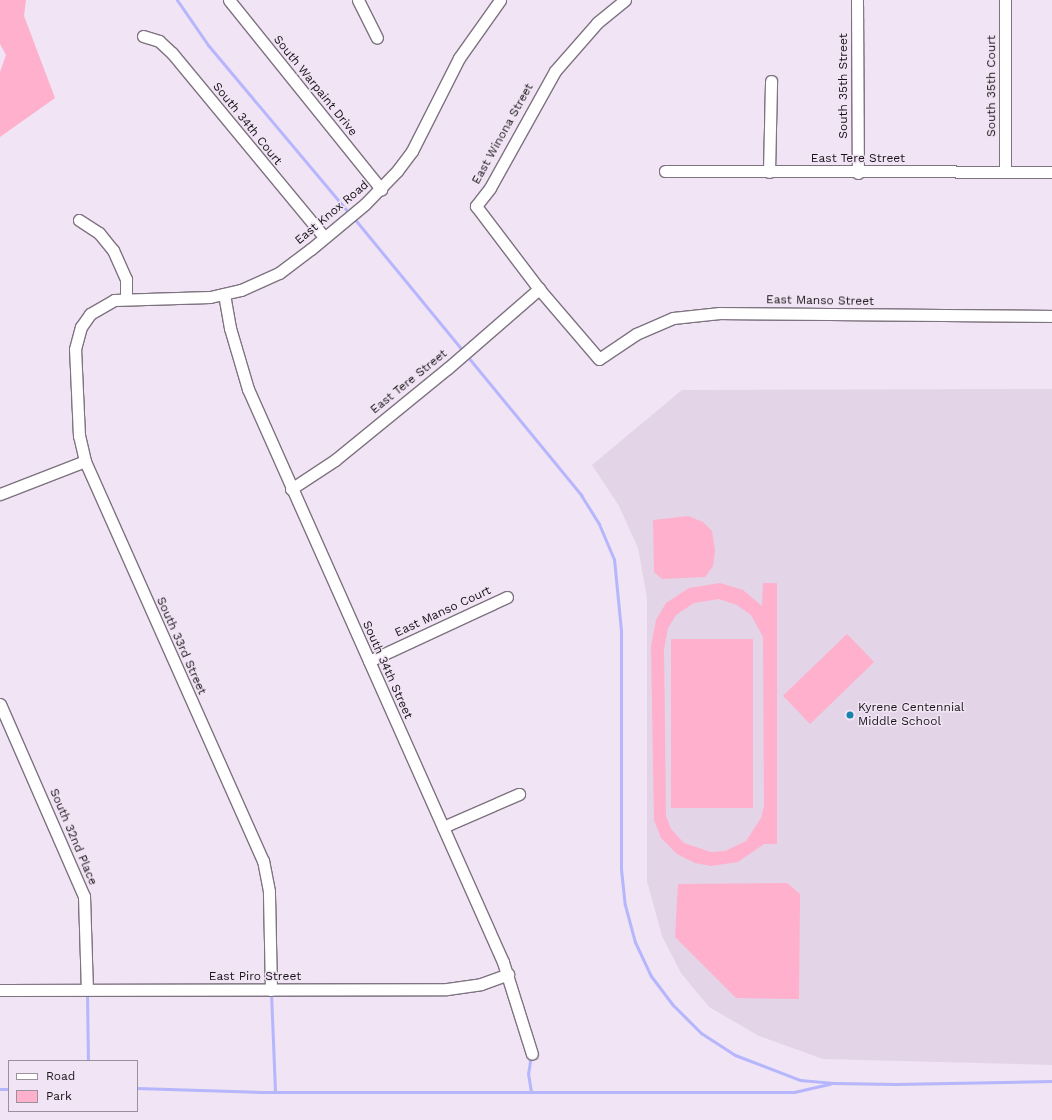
<!DOCTYPE html>
<style>
body{margin:0}
#map{position:relative;width:1052px;height:1120px;overflow:hidden;background:#f1e4f4;font-family:"Work Sans",sans-serif}
div>[style]{position:absolute}
.built>*{inset:0;background:#e4d4e8}
.green>*{inset:0;background:#feb0cc;transform-origin:0 0}
.stream>*{height:3px;margin:-1.5px;padding:0 1.5px;transform-origin:1.5px;border-radius:1.5px;background:#b6b6fd}
.roads{filter:drop-shadow(1px 0 #7e7380) drop-shadow(-1px 0 #7e7380) drop-shadow(0 1px #7e7380) drop-shadow(0 -1px #7e7380)}
.minor>*{height:11px;margin:-5.5px;padding:0 5.5px;transform-origin:5.5px;border-radius:5.5px;background:#fff}
.dots>*{width:11px;height:11px;translate:-50% -50%;box-sizing:border-box;border:2px solid #f1e4f4;border-radius:50%}
span{translate:-50% -50%;white-space:nowrap;text-align:center;line-height:1.15;-webkit-text-stroke:3px #f1e4f4;paint-order:stroke}
.street-label{font-size:12px;color:#181419}
.poi-label{font-size:12px;color:#181419}
.left{translate:0 -50%;text-align:left}
.legend{position:absolute;left:8px;top:1060px;width:130px;height:52px;box-sizing:border-box;background:#f1e4f4;border:1px solid #9a919c;margin:0;padding:5px 7px;list-style:none;font-size:12px;color:#181419}
.legend li{display:flex;align-items:center;gap:8px;height:20px}
.legend b{width:20px;border:1px solid #9a919c}
</style>
<div id="map">
<div class="built">
<i style="clip-path:polygon(1052px 389px,1052px 1065px,823px 1059px,759px 1036px,709px 1007px,681px 973px,662px 936px,647px 881px,647px 598px,638px 548px,619px 506px,592px 465px,682px 390px)"></i>
</div>
<div class="green">
<i style="clip-path:polygon(0 0,26px 0,24px 16px,55px 98px,0 137px,0 72px,6px 55px,0 44px)"></i>
<i style="clip-path:polygon(688px 516px,703px 522px,712px 531px,715px 551px,713px 566px,705px 577px,662px 579px,654px 572px,653px 520px)"></i>
<i style="clip-path:polygon(evenodd,720px 583px,743px 590px,762px 606px,763px 583px,777px 583px,777px 844px,764px 844px,738px 862px,711px 866px,695px 863px,677px 854px,661px 838px,654px 820px,651px 646px,656px 620px,666px 603px,689px 588px,720px 583px,719px 599px,737px 605px,751px 615px,763px 637px,764px 806px,761px 818px,746px 841px,725px 851px,711px 852px,684px 843px,671px 829px,666px 816px,664px 649px,668px 628px,676px 615px,694px 603px,719px 599px)"></i>
<i style="left:847px;top:634px;width:39px;height:89px;rotate:46deg"></i>
<i style="left:753px;top:639px;width:169px;height:82px;rotate:90deg"></i>
<i style="clip-path:polygon(787px 883px,800px 894px,799px 999px,736px 998px,675px 937px,678px 884px)"></i>
</div>
<div class="stream">
<i style="left:177px;top:0;width:55px;rotate:55.4deg"></i>
<i style="left:208px;top:45px;width:219px;rotate:50deg"></i>
<i style="left:353px;top:217px;width:360px;rotate:50.6deg"></i>
<i style="left:581px;top:495px;width:34px;rotate:58deg"></i>
<i style="left:599px;top:524px;width:38px;rotate:67deg"></i>
<i style="left:614px;top:559px;width:72px;rotate:84.4deg"></i>
<i style="left:621px;top:631px;width:238px;rotate:90deg"></i>
<i style="left:621px;top:869px;width:36px;rotate:84deg"></i>
<i style="left:625px;top:905px;width:38px;rotate:75deg"></i>
<i style="left:635px;top:942px;width:38px;rotate:65deg"></i>
<i style="left:651px;top:976px;width:36px;rotate:53deg"></i>
<i style="left:673px;top:1005px;width:40px;rotate:45deg"></i>
<i style="left:701px;top:1033px;width:40px;rotate:32.9deg"></i>
<i style="left:735px;top:1055px;width:70px;rotate:21deg"></i>
<i style="left:800px;top:1080px;width:33px;rotate:5deg"></i>
<i style="left:833px;top:1083px;width:62px;rotate:0.9deg"></i>
<i style="left:895px;top:1084px;width:157px;rotate:-1.1deg"></i>
<i style="left:271px;top:992px;width:100px;rotate:87.7deg"></i>
<i style="left:87px;top:993px;width:68px;rotate:89.2deg"></i>
<i style="left:137px;top:1088px;width:125px;rotate:1.8deg"></i>
<i style="left:262px;top:1092px;width:532px"></i>
<i style="left:794px;top:1092px;width:37px;rotate:-13deg"></i>
<i style="left:0;top:1089px;width:9px"></i>
<i style="left:531px;top:1092px;width:18px;rotate:-99deg"></i>
<i style="left:528px;top:1074px;width:18px;rotate:-81deg"></i>
</div>
<div class="roads">
<div class="minor">
<i style="left:229px;top:0;width:243px;rotate:51.2deg"></i>
<i style="left:358px;top:0;width:42px;rotate:63.4deg"></i>
<i style="left:625px;top:0;width:36px;rotate:141deg"></i>
<i style="left:597px;top:23px;width:64px;rotate:131.2deg"></i>
<i style="left:555px;top:71px;width:134px;rotate:119.1deg"></i>
<i style="left:490px;top:188px;width:23px;rotate:128deg"></i>
<i style="left:476px;top:206px;width:104px;rotate:52.8deg"></i>
<i style="left:539px;top:289px;width:92px;rotate:49.4deg"></i>
<i style="left:599px;top:359px;width:45px;rotate:-34deg"></i>
<i style="left:636px;top:334px;width:40px;rotate:-23.4deg"></i>
<i style="left:673px;top:318px;width:47px;rotate:-6.1deg"></i>
<i style="left:720px;top:313px;width:332px;rotate:0.5deg"></i>
<i style="left:857px;top:0;width:173px;rotate:89.7deg"></i>
<i style="left:1005px;top:0;width:172px;rotate:90deg"></i>
<i style="left:143px;top:36px;width:17px;rotate:17deg"></i>
<i style="left:159px;top:41px;width:18px;rotate:43deg"></i>
<i style="left:172px;top:53px;width:239px;rotate:50.4deg"></i>
<i style="left:665px;top:171px;width:387px;rotate:0.1deg"></i>
<i style="left:769px;top:172px;width:91px;rotate:-88.7deg"></i>
<i style="left:79px;top:220px;width:24px;rotate:33deg"></i>
<i style="left:99px;top:233px;width:22px;rotate:51deg"></i>
<i style="left:113px;top:250px;width:32px;rotate:66deg"></i>
<i style="left:126px;top:279px;width:19px;rotate:90deg"></i>
<i style="left:224px;top:294px;width:35px;rotate:80deg"></i>
<i style="left:230px;top:328px;width:64px;rotate:73.6deg"></i>
<i style="left:248px;top:389px;width:627px;rotate:66.01deg"></i>
<i style="left:503px;top:962px;width:96px;rotate:72.5deg"></i>
<i style="left:291px;top:489px;width:53px;rotate:-33.4deg"></i>
<i style="left:335px;top:460px;width:146px;rotate:-39.2deg"></i>
<i style="left:448px;top:368px;width:121px;rotate:-41deg"></i>
<i style="left:0;top:494px;width:91px;rotate:-21.2deg"></i>
<i style="left:369px;top:661px;width:152px;rotate:-24.9deg"></i>
<i style="left:0;top:704px;width:210px;rotate:66.4deg"></i>
<i style="left:84px;top:896px;width:93px;rotate:88.2deg"></i>
<i style="left:443px;top:827px;width:83px;rotate:-23.5deg"></i>
<i style="left:0;top:990px;width:447px;rotate:-0.1deg"></i>
<i style="left:447px;top:989px;width:34px;rotate:-8deg"></i>
<i style="left:481px;top:984px;width:29px;rotate:-20deg"></i>
<i style="left:271px;top:990px;width:99px;rotate:-91.2deg"></i>
<i style="left:269px;top:891px;width:31px;rotate:-101deg"></i>
<i style="left:263px;top:861px;width:438px;rotate:-114deg"></i>
<i style="left:85px;top:461px;width:26px;rotate:-103deg"></i>
<i style="left:79px;top:436px;width:87px;rotate:-92.6deg"></i>
<i style="left:75px;top:349px;width:23px;rotate:-75deg"></i>
<i style="left:81px;top:327px;width:16px;rotate:-55deg"></i>
<i style="left:90px;top:314px;width:28px;rotate:-30deg"></i>
<i style="left:114px;top:300px;width:96px;rotate:-1.8deg"></i>
<i style="left:210px;top:297px;width:32px;rotate:-13deg"></i>
<i style="left:241px;top:290px;width:42px;rotate:-24.1deg"></i>
<i style="left:279px;top:273px;width:40px;rotate:-37deg"></i>
<i style="left:311px;top:249px;width:70px;rotate:-39.8deg"></i>
<i style="left:365px;top:204px;width:46px;rotate:-45.9deg"></i>
<i style="left:397px;top:171px;width:25px;rotate:-53deg"></i>
<i style="left:412px;top:151px;width:104px;rotate:-63.2deg"></i>
<i style="left:459px;top:58px;width:71px;rotate:-54.7deg"></i>
</div>
</div>
<div class="dots">
<i style="left:850px;top:715px;background:#1884ac"></i>
</div>
<div class="street-label">
<span style="left:315px;top:86px;rotate:51deg">South Warpaint Drive</span>
<span style="left:844px;top:86px;rotate:-90deg">South 35th Street</span>
<span style="left:992px;top:86px;rotate:-90deg">South 35th Court</span>
<span style="left:247px;top:124px;rotate:51deg">South 34th Court</span>
<span style="left:503px;top:134px;rotate:-61deg">East Winona Street</span>
<span style="left:858px;top:159px">East Tere Street</span>
<span style="left:332px;top:213px;rotate:-40deg">East Knox Road</span>
<span style="left:820px;top:301px;rotate:1deg">East Manso Street</span>
<span style="left:409px;top:382px;rotate:-39deg">East Tere Street</span>
<span style="left:443px;top:612px;rotate:-25deg">East Manso Court</span>
<span style="left:181px;top:646px;rotate:66deg">South 33rd Street</span>
<span style="left:387px;top:670px;rotate:66deg">South 34th Street</span>
<span style="left:73px;top:837px;rotate:67deg">South 32nd Place</span>
<span style="left:255px;top:977px">East Piro Street</span>
</div>
<div class="poi-label">
<span class="left" style="left:858px;top:715px">Kyrene Centennial<br>Middle School</span>
</div>
<ul class="legend">
<li><b style="height:5px;background:#fff"></b>Road</li>
<li><b style="height:11px;background:#feb0cc"></b>Park</li>
</ul>
</div>
